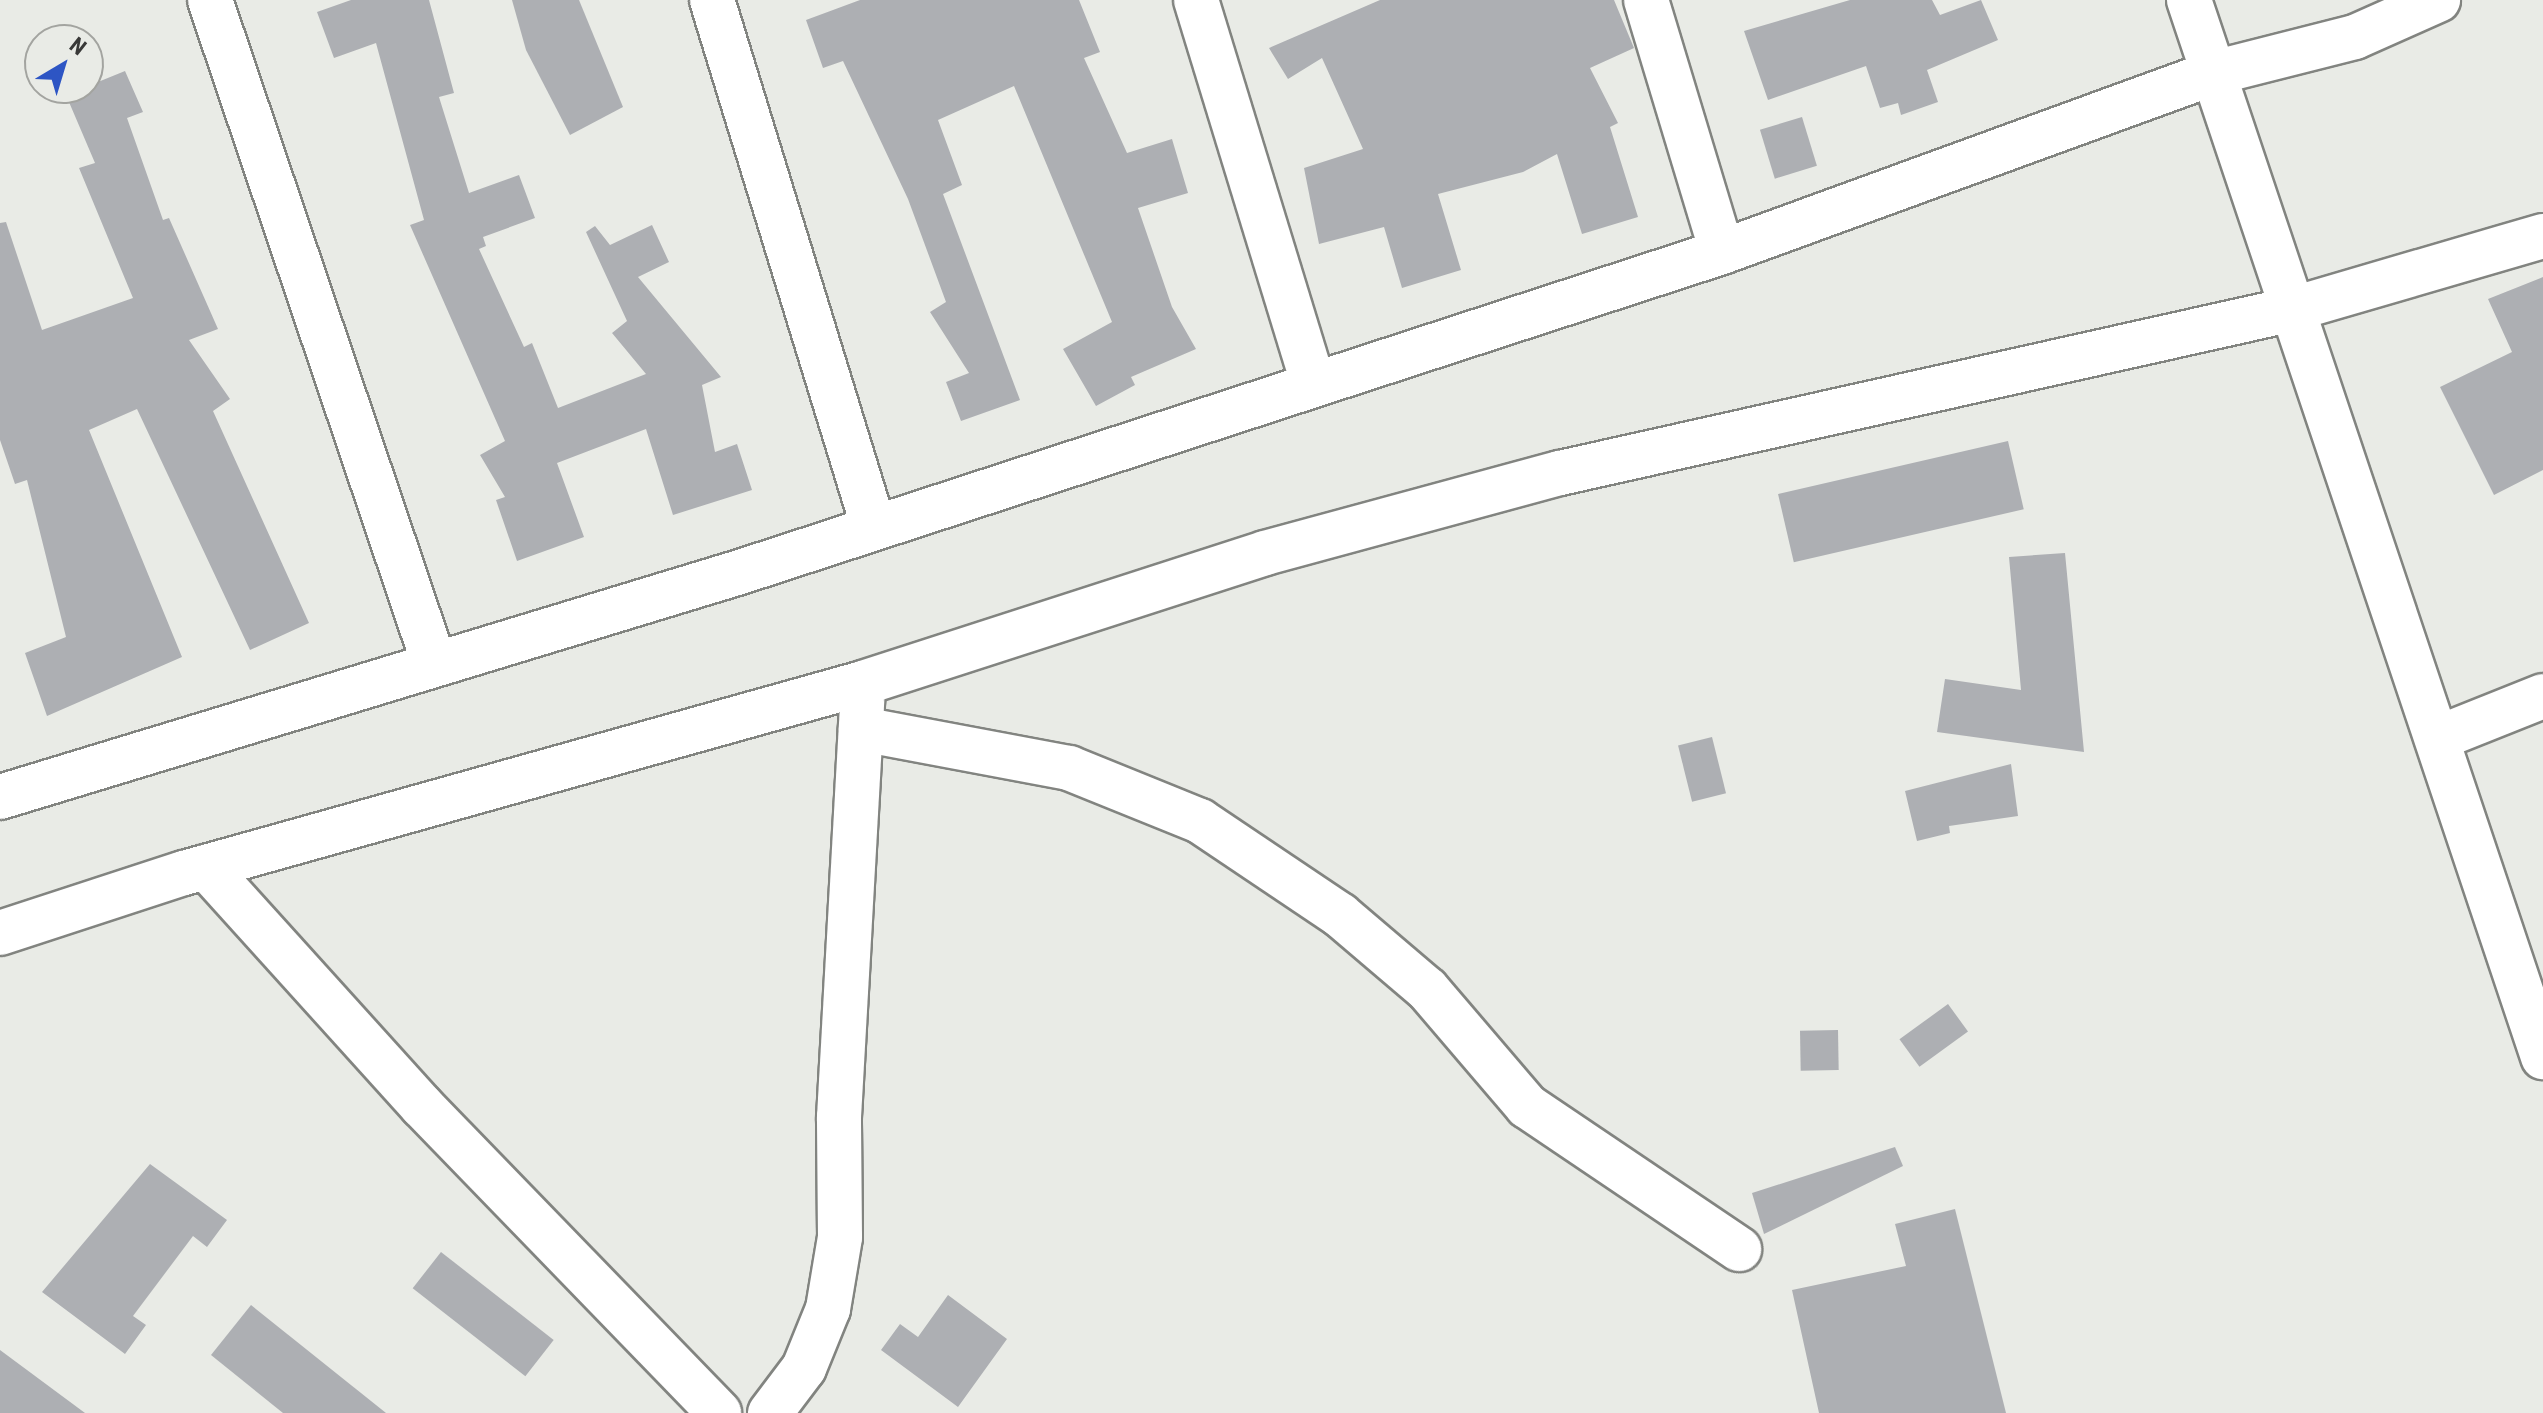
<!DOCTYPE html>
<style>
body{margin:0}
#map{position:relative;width:2543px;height:1413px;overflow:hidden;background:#e9ebe6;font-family:"Roboto Condensed",sans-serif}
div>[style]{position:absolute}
.building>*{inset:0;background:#adafb3;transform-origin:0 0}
.roads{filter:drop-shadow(2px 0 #828480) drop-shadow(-2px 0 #828480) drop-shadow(0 2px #828480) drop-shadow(0 -2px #828480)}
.minor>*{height:44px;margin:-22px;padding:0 22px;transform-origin:22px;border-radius:22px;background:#fff}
.tertiary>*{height:44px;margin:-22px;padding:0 22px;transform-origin:22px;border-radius:22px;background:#fff}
span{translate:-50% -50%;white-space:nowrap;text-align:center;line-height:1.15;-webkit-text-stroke:7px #e9ebe6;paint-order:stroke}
.north{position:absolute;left:24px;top:24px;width:80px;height:80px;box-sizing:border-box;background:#e9ebe6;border:2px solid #a3a4a0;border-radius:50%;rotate:38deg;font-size:22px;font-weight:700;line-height:32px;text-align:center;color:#393938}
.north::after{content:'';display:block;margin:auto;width:28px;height:36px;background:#2d55c4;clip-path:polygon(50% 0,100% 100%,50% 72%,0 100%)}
</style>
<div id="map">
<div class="building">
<i style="clip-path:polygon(351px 0,429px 0,454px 93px,439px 97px,469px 193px,519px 175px,535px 218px,483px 237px,486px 246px,479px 249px,524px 347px,532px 343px,558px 408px,646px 374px,612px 333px,627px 321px,586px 232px,595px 226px,610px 245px,652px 225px,669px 262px,638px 277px,721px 377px,702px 385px,715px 452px,737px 444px,752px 490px,673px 515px,646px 429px,557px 463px,584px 537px,517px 561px,496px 500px,505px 497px,480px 455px,505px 441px,410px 225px,424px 220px,376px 43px,334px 58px,317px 12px)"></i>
<i style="clip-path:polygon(512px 0,579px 0,623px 107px,570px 135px,526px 50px)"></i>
<i style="clip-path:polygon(860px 0,1079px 0,1100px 52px,1084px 58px,1127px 153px,1172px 139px,1188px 193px,1138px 208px,1172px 307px,1196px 349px,1131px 377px,1135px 385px,1096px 406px,1063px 349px,1112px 322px,1014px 86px,938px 120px,962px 185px,943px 194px,1020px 400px,961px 421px,946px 382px,969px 373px,930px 312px,946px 302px,908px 199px,843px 61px,823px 68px,806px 20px)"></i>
<i style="clip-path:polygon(1380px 0,1614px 0,1634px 48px,1590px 68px,1618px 123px,1610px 127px,1638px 217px,1582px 234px,1557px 154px,1523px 172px,1438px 194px,1461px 270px,1402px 288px,1384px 227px,1319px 244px,1304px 168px,1363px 149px,1322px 58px,1288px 79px,1269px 48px)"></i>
<i style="clip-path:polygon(1850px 0,1932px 0,1940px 15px,1981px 0,1998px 40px,1927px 70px,1938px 102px,1901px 115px,1898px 103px,1880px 108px,1866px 66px,1768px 100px,1744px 31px)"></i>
<i style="clip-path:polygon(125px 71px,143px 112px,127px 118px,163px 220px,169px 218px,218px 329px,189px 340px,230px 399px,213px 411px,309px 623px,250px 650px,137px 409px,89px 430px,182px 657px,47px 716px,25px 653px,66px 637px,27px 480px,15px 484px,0 440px,0 223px,6px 222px,42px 330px,133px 298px,79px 168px,95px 163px,66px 95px)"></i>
<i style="left:1802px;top:117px;width:51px;height:44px;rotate:73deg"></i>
<i style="clip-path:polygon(2543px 277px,2543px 470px,2494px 495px,2440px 387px,2512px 352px,2488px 299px)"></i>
<i style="left:2008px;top:441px;width:70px;height:236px;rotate:77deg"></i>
<i style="clip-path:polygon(2065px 553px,2084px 752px,1937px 732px,1945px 679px,2021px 690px,2009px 557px)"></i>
<i style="left:1712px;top:737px;width:58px;height:35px;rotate:76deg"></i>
<i style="clip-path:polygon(2011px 764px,2018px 816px,1949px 826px,1950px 833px,1917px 841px,1905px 791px)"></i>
<i style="left:1948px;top:1004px;width:34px;height:60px;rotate:54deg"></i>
<i style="left:1838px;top:1030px;width:40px;height:38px;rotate:89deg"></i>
<i style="clip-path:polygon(1895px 1147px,1903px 1166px,1764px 1234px,1752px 1193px)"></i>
<i style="clip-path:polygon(150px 1164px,227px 1220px,207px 1247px,193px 1236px,133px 1316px,146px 1325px,125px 1354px,42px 1292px)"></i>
<i style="clip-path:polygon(1955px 1209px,2006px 1413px,1819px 1413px,1792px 1290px,1906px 1266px,1895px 1224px)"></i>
<i style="left:441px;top:1252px;width:143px;height:46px;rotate:38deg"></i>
<i style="clip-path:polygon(948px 1295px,1007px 1339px,958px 1407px,881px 1350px,900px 1324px,918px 1337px)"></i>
<i style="clip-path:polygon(251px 1305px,386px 1413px,283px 1413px,211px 1355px)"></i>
<i style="clip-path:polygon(0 1350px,85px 1413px,0 1413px)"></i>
</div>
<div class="roads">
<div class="minor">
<i style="left:210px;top:0;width:697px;rotate:71.33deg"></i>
<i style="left:712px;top:0;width:549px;rotate:72.95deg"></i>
<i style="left:1196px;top:0;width:400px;rotate:73deg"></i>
<i style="left:1646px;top:0;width:263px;rotate:73.2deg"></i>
<i style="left:861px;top:729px;width:212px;rotate:10.6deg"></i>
<i style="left:1069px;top:768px;width:141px;rotate:22deg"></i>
<i style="left:1200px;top:821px;width:169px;rotate:33.9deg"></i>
<i style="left:1340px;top:915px;width:114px;rotate:40.4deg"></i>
<i style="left:1427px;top:989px;width:154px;rotate:49.5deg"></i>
<i style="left:1527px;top:1106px;width:256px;rotate:34deg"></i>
<i style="left:2438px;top:738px;width:113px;rotate:-21.8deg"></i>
<i style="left:0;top:797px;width:770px;rotate:-16.91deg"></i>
<i style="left:737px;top:573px;width:1036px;rotate:-18.05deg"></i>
<i style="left:1722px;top:252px;width:523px;rotate:-20.03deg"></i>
<i style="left:2213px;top:73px;width:146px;rotate:-14.2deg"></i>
<i style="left:2355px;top:37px;width:91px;rotate:-24deg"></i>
<i style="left:206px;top:867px;width:322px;rotate:47.9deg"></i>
<i style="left:422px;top:1106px;width:427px;rotate:45.9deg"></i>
<i style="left:0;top:933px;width:194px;rotate:-18.1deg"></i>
<i style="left:184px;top:873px;width:705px;rotate:-15.63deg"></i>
<i style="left:863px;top:683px;width:422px;rotate:-17.9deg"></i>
<i style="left:1265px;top:553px;width:306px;rotate:-15.2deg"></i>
<i style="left:1560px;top:473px;width:751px;rotate:-12.61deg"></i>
<i style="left:2293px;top:309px;width:260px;rotate:-16.3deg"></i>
<i style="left:770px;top:1413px;width:56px;rotate:-52.9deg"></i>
<i style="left:804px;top:1368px;width:64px;rotate:-67.9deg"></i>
<i style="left:828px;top:1309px;width:73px;rotate:-80.5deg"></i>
<i style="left:840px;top:1237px;width:120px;rotate:-90.5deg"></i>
<i style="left:839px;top:1117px;width:417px;rotate:-86.8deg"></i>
</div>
<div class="tertiary">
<i style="left:2189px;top:0;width:1115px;rotate:71.48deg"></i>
</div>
</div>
<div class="north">N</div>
</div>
